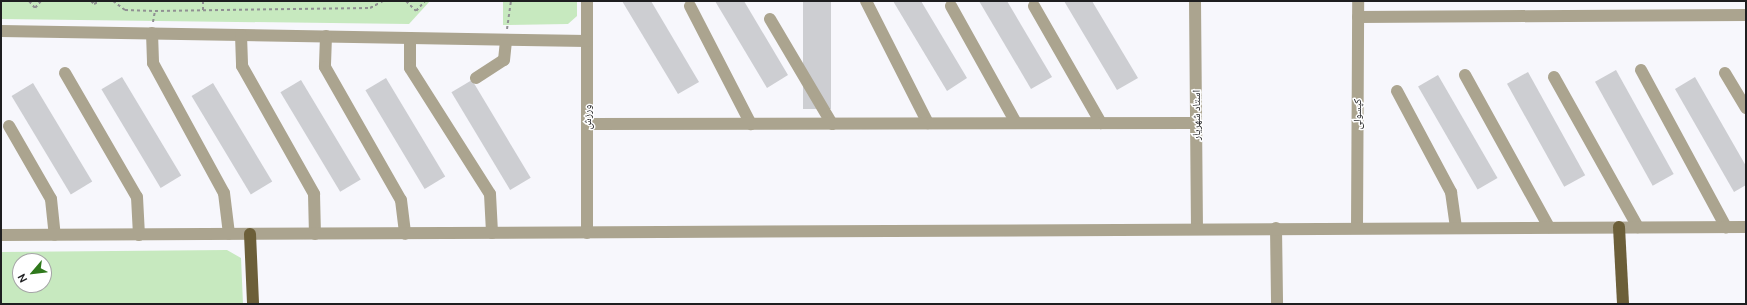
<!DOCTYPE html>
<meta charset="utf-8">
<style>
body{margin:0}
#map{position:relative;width:1747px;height:305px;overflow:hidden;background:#f7f7fc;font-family:Ubuntu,"Noto Naskh Arabic",sans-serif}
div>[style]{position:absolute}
.green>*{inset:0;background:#c7e9bf}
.building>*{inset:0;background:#cdced2;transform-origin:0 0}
.path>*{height:2px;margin-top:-1px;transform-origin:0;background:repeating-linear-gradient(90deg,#909093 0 3px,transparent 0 6px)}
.minor>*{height:12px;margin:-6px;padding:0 6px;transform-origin:6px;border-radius:6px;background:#aba48f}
.major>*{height:12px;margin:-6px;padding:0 6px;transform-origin:6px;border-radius:6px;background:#6c5f39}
span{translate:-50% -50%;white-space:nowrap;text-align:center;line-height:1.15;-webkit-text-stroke:3px #fff;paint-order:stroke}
.street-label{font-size:11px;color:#1e1e20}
.frame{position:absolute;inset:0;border:2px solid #1e1e20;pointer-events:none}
.north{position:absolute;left:12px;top:253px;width:40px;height:40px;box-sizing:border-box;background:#fff;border:1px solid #a5a5a6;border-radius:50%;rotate:242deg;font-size:11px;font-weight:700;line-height:16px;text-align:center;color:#1e1e20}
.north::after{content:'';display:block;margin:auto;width:14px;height:18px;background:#2f781c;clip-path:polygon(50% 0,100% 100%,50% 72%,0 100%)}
</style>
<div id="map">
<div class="green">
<i style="clip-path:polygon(1px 1px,430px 1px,409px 24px,1px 19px)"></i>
<i style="clip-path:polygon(503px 1px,577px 1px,577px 16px,568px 24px,503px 25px)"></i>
<i style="clip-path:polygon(evenodd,227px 250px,241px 258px,243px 304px,1px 304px,1px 252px,227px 250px,20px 261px,44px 261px,44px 285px,20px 285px,20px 261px)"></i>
</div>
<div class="building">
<i style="clip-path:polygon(622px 1px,651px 1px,699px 82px,678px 94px)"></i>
<i style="clip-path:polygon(715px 1px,744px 1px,788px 75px,767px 88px)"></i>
<i style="left:803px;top:1px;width:28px;height:108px"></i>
<i style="clip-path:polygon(893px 1px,921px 1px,967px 78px,947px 91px)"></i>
<i style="clip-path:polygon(979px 1px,1007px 1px,1052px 77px,1031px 89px)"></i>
<i style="clip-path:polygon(1064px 1px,1092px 1px,1138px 78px,1117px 90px)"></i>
<i style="left:1616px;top:70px;width:119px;height:24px;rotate:61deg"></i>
<i style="left:1528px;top:72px;width:118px;height:24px;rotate:61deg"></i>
<i style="left:1438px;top:75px;width:119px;height:23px;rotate:60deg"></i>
<i style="left:122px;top:77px;width:115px;height:24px;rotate:59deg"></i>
<i style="clip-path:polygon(1695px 77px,1746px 166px,1746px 185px,1734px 192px,1675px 89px)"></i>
<i style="left:386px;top:78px;width:115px;height:24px;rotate:59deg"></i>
<i style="left:301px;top:80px;width:116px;height:24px;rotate:59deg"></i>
<i style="left:472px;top:80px;width:114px;height:24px;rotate:59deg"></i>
<i style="left:33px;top:83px;width:115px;height:25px;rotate:59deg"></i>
<i style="left:213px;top:83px;width:115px;height:25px;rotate:59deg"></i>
</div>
<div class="path">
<i style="left:29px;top:1px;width:9px;rotate:49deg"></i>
<i style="left:35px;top:8px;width:9px;rotate:-49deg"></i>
<i style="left:91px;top:1px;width:4px;rotate:45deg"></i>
<i style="left:94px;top:4px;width:7px;rotate:-27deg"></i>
<i style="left:113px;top:1px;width:15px;rotate:37deg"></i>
<i style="left:125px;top:10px;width:30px;rotate:2deg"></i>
<i style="left:203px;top:1px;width:9px;rotate:90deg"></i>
<i style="left:406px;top:1px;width:14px;rotate:45deg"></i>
<i style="left:416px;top:11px;width:13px;rotate:-48deg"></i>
<i style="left:153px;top:22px;width:11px;rotate:-80deg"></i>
<i style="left:155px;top:11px;width:215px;rotate:-0.8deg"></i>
<i style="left:370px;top:8px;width:15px;rotate:-28deg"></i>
<i style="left:507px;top:29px;width:28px;rotate:-82deg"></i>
</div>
<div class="minor">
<i style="left:587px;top:1px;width:232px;rotate:90deg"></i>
<i style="left:866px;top:1px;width:137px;rotate:63.1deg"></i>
<i style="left:1195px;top:1px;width:228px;rotate:89.5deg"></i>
<i style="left:690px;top:6px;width:133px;rotate:62.7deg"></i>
<i style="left:951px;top:6px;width:134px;rotate:60.9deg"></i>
<i style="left:1034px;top:6px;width:135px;rotate:60.2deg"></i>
<i style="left:1358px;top:17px;width:388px;rotate:-0.3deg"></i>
<i style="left:770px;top:19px;width:122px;rotate:59.4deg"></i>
<i style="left:1px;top:31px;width:586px;rotate:0.98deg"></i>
<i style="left:152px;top:33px;width:30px;rotate:88deg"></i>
<i style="left:153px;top:63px;width:148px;rotate:61.4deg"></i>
<i style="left:224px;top:193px;width:41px;rotate:83deg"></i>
<i style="left:241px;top:35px;width:31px;rotate:88deg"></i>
<i style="left:242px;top:66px;width:147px;rotate:60.6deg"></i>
<i style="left:314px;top:194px;width:40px;rotate:88.6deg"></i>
<i style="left:326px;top:36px;width:31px;rotate:92deg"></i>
<i style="left:325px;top:67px;width:153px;rotate:60.3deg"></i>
<i style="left:401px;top:200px;width:34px;rotate:83deg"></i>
<i style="left:410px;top:38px;width:30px;rotate:90deg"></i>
<i style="left:410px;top:68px;width:149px;rotate:57.6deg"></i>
<i style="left:490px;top:194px;width:39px;rotate:87deg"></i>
<i style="left:1641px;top:70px;width:179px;rotate:61.6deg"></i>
<i style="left:65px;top:73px;width:143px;rotate:59.9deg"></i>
<i style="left:137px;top:197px;width:38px;rotate:87deg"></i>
<i style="left:1725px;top:73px;width:41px;rotate:59deg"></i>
<i style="left:1465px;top:75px;width:174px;rotate:61.1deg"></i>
<i style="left:1554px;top:77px;width:172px;rotate:60.8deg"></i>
<i style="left:476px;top:78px;width:33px;rotate:-33deg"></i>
<i style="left:504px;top:60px;width:20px;rotate:-84deg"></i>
<i style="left:1397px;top:91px;width:115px;rotate:61.9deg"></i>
<i style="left:1451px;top:192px;width:36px;rotate:82deg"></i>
<i style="left:587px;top:124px;width:609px;rotate:-0.09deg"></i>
<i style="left:9px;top:126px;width:84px;rotate:60.1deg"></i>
<i style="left:51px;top:199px;width:36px;rotate:84deg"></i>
<i style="left:1276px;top:228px;width:76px;rotate:89.2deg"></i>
<i style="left:1357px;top:228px;width:227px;rotate:-89.7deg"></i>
<i style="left:1px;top:235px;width:1745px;rotate:-0.26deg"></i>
</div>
<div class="major">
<i style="left:1619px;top:227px;width:77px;rotate:87deg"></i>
<i style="left:250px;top:234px;width:70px;rotate:87.5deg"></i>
</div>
<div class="street-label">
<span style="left:1357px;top:114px;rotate:-90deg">کپسولی</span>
<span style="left:1196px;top:115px;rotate:-90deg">استاد شهریار</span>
<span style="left:587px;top:117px;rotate:-90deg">ورزش</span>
</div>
<div class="frame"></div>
<div class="north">N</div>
</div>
